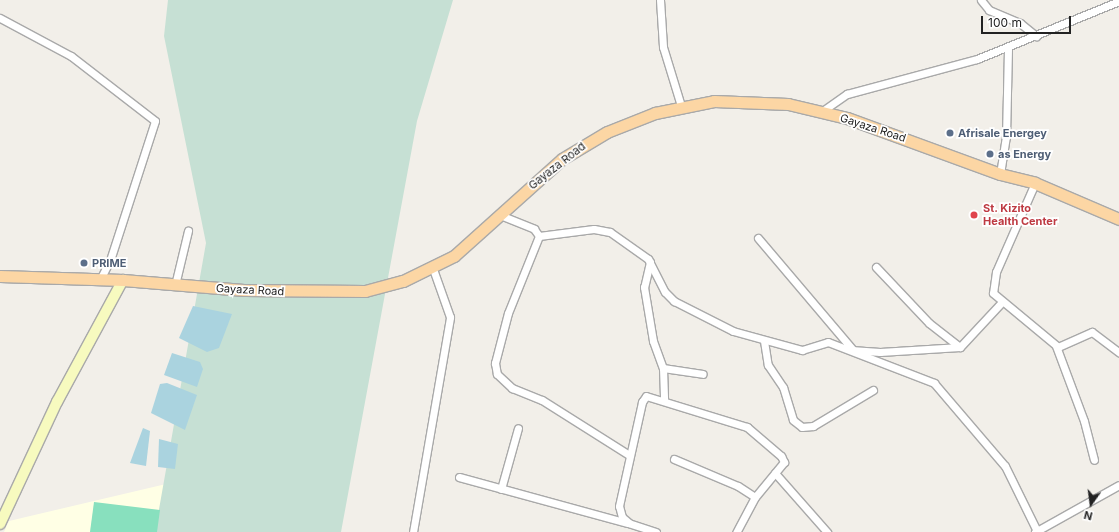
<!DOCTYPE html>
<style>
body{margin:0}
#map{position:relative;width:1119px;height:532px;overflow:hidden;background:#f2efe9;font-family:Inter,sans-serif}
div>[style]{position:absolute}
.education>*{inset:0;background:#ffffe5}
.wetland>*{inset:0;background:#c6e0d4}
.pitch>*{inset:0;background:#88e0be}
.water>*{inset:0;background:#aad3df}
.roads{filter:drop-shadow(1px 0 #a9a9a9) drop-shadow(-1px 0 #a9a9a9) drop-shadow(0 1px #a9a9a9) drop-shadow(0 -1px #a9a9a9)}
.street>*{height:7px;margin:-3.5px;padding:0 3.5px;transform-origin:3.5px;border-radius:3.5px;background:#fff}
.secondary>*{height:10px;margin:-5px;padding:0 5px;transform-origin:5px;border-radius:5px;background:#f7fabf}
.primary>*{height:11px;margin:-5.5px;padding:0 5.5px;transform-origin:5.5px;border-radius:5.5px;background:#fcd6a4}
.dots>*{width:11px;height:11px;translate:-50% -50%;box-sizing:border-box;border:2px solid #fff;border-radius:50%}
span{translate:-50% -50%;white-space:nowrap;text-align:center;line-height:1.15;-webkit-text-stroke:3.5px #fff;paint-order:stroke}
.street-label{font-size:11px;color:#222}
.service-label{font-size:11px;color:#4e5e75;font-weight:700}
.left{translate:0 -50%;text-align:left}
.health-label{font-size:11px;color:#be3a42;font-weight:700}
.north{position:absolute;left:1071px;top:484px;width:40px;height:40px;-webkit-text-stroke:3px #fff;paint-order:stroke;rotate:194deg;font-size:11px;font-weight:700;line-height:16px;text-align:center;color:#222}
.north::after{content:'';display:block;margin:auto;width:14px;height:18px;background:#222;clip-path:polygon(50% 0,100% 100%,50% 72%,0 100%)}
.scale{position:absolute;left:981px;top:16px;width:90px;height:18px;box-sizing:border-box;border:2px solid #222;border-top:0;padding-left:5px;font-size:12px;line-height:14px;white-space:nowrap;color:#222;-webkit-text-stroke:3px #fff;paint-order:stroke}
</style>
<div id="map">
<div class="education">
<i style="clip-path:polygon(166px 484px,160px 532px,4px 532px,9px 521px)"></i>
</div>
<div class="wetland">
<i style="clip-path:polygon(168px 0,453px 0,417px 121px,341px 532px,155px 532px,206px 243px,164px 36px)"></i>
</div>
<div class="pitch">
<i style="clip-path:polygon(94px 502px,160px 510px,157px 532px,90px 532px)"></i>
</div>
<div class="water">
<i style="clip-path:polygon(193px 306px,232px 314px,219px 348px,207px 352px,179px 338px)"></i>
<i style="clip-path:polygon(172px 353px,200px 362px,203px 369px,197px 387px,164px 375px)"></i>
<i style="clip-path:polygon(167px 383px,197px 395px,185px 430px,151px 413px,160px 384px)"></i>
<i style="clip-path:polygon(143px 428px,150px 431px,146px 466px,130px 463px)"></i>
<i style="clip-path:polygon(159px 439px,178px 444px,175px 469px,158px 467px)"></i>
</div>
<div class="roads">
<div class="street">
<i style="left:660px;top:0;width:47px;rotate:86.3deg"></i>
<i style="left:663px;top:47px;width:62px;rotate:73deg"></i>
<i style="left:981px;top:0;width:13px;rotate:51deg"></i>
<i style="left:989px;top:10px;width:34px;rotate:23deg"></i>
<i style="left:1020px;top:23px;width:21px;rotate:39deg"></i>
<i style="left:0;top:18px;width:81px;rotate:28.2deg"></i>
<i style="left:71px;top:56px;width:106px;rotate:37.7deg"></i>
<i style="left:155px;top:121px;width:146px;rotate:107.9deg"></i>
<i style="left:110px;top:260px;width:22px;rotate:117deg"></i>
<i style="left:821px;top:112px;width:32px;rotate:-35deg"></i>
<i style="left:847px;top:94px;width:135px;rotate:-15.1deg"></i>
<i style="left:977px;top:59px;width:153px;rotate:-22.2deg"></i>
<i style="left:1000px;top:174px;width:37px;rotate:-81deg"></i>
<i style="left:1006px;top:137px;width:89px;rotate:-88.7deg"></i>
<i style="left:1035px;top:183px;width:97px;rotate:113.7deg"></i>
<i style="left:996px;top:272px;width:21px;rotate:98deg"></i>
<i style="left:993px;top:293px;width:85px;rotate:39.7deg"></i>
<i style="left:1058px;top:347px;width:37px;rotate:-24deg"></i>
<i style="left:1092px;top:332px;width:34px;rotate:37deg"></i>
<i style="left:500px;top:215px;width:37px;rotate:22deg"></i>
<i style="left:534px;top:229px;width:9px;rotate:54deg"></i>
<i style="left:539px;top:236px;width:55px;rotate:-7.3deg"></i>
<i style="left:594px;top:229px;width:16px;rotate:11deg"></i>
<i style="left:610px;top:232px;width:47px;rotate:35.4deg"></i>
<i style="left:648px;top:259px;width:37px;rotate:63deg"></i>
<i style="left:665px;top:292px;width:13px;rotate:45deg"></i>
<i style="left:674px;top:301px;width:66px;rotate:27deg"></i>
<i style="left:733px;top:331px;width:72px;rotate:15.4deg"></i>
<i style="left:802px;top:350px;width:27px;rotate:-17deg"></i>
<i style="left:828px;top:342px;width:114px;rotate:21.1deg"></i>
<i style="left:934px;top:383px;width:109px;rotate:49.5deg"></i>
<i style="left:1005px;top:466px;width:72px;rotate:63.8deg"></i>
<i style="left:539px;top:236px;width:83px;rotate:111.9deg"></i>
<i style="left:508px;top:313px;width:52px;rotate:104.6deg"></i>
<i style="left:495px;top:363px;width:11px;rotate:80deg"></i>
<i style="left:497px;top:374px;width:21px;rotate:43deg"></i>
<i style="left:512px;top:388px;width:32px;rotate:22deg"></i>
<i style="left:542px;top:400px;width:103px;rotate:32.3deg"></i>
<i style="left:758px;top:238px;width:147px;rotate:49.7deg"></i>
<i style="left:650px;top:262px;width:26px;rotate:103deg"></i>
<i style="left:644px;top:287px;width:55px;rotate:80.5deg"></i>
<i style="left:653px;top:341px;width:29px;rotate:70deg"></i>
<i style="left:663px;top:368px;width:32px;rotate:88deg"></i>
<i style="left:876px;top:267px;width:77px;rotate:46.6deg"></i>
<i style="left:929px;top:323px;width:39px;rotate:38deg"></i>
<i style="left:175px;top:285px;width:56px;rotate:-76.5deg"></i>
<i style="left:764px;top:341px;width:24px;rotate:81deg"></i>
<i style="left:768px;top:365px;width:27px;rotate:56deg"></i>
<i style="left:783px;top:387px;width:34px;rotate:73deg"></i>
<i style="left:793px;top:420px;width:11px;rotate:38deg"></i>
<i style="left:802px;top:427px;width:11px;rotate:-5deg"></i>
<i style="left:813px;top:426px;width:70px;rotate:-31deg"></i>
<i style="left:1056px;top:346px;width:80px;rotate:69.5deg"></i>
<i style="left:1084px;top:421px;width:40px;rotate:75.6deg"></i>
<i style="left:851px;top:350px;width:29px;rotate:4deg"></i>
<i style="left:880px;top:352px;width:80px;rotate:-3.6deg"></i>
<i style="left:960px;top:347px;width:62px;rotate:-47deg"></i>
<i style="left:663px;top:368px;width:40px;rotate:8.5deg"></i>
<i style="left:674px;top:459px;width:69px;rotate:22.9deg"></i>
<i style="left:738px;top:486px;width:20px;rotate:33deg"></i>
<i style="left:775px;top:473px;width:79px;rotate:48.6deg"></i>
<i style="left:459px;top:477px;width:174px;rotate:15.3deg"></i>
<i style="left:501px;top:489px;width:63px;rotate:-74.4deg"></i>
<i style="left:413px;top:532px;width:218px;rotate:-80.2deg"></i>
<i style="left:450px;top:317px;width:51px;rotate:-109.5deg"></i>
<i style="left:656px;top:532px;width:28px;rotate:-162deg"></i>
<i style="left:629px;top:523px;width:9px;rotate:-139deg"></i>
<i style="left:622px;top:517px;width:11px;rotate:-105deg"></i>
<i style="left:619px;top:506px;width:107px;rotate:-77.5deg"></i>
<i style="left:642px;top:402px;width:7px;rotate:-56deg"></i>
<i style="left:646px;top:396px;width:106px;rotate:17.1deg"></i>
<i style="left:747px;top:427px;width:45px;rotate:40.5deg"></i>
<i style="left:781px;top:456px;width:7px;rotate:63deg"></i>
<i style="left:784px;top:462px;width:45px;rotate:129.6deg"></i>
<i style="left:755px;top:497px;width:40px;rotate:118deg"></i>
<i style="left:1035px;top:532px;width:96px;rotate:-29.2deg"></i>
</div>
<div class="secondary">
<i style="left:0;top:524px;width:135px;rotate:-65deg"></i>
<i style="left:57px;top:402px;width:139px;rotate:-61.6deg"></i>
</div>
<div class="primary">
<i style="left:0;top:276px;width:123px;rotate:1.9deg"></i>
<i style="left:123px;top:280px;width:121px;rotate:4.7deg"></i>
<i style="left:244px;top:290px;width:121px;rotate:0.5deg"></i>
<i style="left:365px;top:291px;width:39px;rotate:-15deg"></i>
<i style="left:403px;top:281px;width:57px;rotate:-26.1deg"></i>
<i style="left:454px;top:256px;width:145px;rotate:-41.9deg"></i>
<i style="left:562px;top:159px;width:52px;rotate:-31deg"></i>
<i style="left:607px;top:132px;width:52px;rotate:-21.6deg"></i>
<i style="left:655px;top:113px;width:60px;rotate:-11.5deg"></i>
<i style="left:714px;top:101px;width:74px;rotate:2.3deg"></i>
<i style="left:788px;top:104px;width:61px;rotate:13.3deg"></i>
<i style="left:847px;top:118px;width:163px;rotate:20.1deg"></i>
<i style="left:1000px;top:174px;width:36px;rotate:14deg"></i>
<i style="left:1035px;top:183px;width:91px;rotate:23.2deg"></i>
</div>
</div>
<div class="dots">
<i style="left:950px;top:133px;background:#5c6f8a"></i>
<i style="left:990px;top:154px;background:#5c6f8a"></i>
<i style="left:974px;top:215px;background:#e0444e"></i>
<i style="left:84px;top:263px;background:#5c6f8a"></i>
</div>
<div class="street-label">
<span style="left:873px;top:128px;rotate:18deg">Gayaza Road</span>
<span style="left:557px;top:166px;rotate:-38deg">Gayaza Road</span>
<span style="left:250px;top:290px;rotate:3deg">Gayaza Road</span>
</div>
<div class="service-label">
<span class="left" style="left:958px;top:133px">Afrisale Energey</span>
<span class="left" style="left:998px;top:154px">as Energy</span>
<span class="left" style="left:92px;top:263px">PRIME</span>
</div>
<div class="health-label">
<span class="left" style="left:983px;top:215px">St. Kizito<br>Health Center</span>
</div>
<div class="north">N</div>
<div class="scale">100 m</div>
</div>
